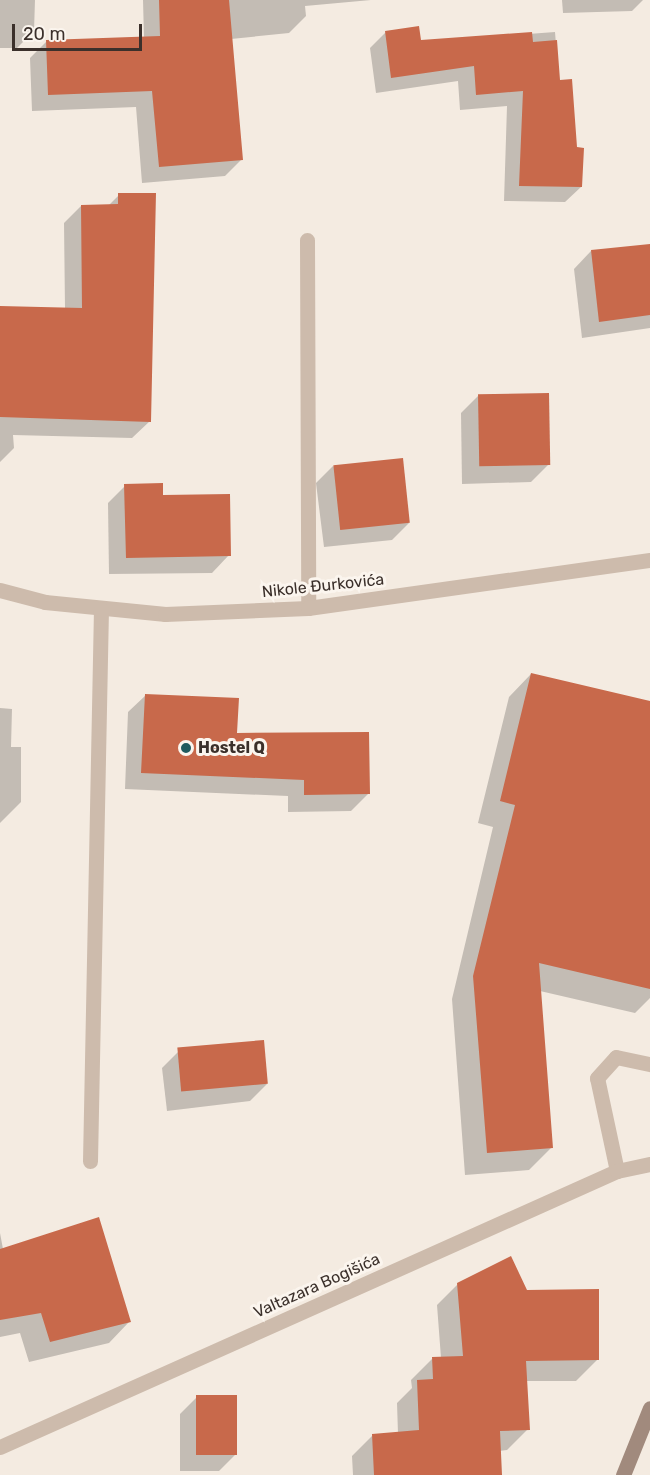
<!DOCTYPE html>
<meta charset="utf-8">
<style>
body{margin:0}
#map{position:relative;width:650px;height:1475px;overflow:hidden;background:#f4ebe1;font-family:Rubik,sans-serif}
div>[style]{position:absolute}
.shadow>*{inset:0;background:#0003}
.building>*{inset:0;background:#c8694b;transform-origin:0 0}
.lane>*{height:15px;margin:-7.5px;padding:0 7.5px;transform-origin:7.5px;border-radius:7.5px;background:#cdbbac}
.street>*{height:15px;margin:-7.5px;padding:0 7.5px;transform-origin:7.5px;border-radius:7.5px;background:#cdbbac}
.secondary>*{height:15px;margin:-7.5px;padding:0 7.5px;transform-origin:7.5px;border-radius:7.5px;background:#a18a7d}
.dots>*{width:16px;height:16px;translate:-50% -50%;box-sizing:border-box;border:3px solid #fbf5ee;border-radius:50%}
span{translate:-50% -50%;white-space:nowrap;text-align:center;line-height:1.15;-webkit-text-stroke:6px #fbf5ee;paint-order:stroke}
.street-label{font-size:16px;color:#3b302b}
.poi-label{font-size:16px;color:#3b302b;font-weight:700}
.left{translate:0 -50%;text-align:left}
.scale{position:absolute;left:12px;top:24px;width:130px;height:27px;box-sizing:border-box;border:3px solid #3b302b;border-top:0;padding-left:8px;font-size:18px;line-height:21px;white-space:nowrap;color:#3b302b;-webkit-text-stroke:4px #fbf5ee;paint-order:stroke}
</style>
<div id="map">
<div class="shadow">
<i style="clip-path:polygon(0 0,35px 0,34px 31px,17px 48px,0 48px)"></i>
<i style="clip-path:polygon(143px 0,371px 0,305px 6px,306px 16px,289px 33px,231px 39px,242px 159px,225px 176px,142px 183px,136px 107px,32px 111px,30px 58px,47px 41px,144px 38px)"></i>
<i style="clip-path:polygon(562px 0,643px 0,632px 11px,563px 13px)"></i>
<i style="clip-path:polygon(386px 32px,420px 42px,555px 32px,559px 81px,581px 187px,565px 202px,504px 201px,507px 106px,460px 110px,458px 81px,376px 93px,370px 48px)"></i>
<i style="clip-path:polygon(119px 195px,150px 421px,132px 438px,13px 435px,14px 448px,0 462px,0 308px,65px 309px,64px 223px,81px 206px,108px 206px)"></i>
<i style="clip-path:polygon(650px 245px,650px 328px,582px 338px,574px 269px,591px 251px)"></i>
<i style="clip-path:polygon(478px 396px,548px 465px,531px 482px,462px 484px,461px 413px)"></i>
<i style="clip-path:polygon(333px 466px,409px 523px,392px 540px,324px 547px,316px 483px)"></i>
<i style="clip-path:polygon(125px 486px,162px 496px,229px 555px,212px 573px,109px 574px,108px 503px)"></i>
<i style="clip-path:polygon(531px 674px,650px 703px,650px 998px,635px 1013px,540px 991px,552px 1147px,529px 1170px,465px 1175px,452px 999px,493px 827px,478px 823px,509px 697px)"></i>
<i style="clip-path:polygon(146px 695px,236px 735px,368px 794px,351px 811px,288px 812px,288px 796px,125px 789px,128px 712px)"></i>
<i style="clip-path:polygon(0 708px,12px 709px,11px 747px,21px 747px,21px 802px,0 823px)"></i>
<i style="clip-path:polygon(179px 1051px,267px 1084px,250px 1101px,167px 1111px,162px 1068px)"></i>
<i style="clip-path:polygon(0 1233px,3px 1249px,129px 1322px,109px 1343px,29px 1362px,20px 1333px,0 1337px)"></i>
<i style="clip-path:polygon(458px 1284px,526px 1291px,597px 1360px,576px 1381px,526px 1381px,528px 1429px,507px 1450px,499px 1451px,501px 1475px,353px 1475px,352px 1456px,373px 1435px,398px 1434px,397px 1403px,412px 1388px,411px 1380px,432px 1359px,441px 1358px,437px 1305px)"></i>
<i style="clip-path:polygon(197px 1397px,236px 1454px,219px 1471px,180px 1471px,180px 1414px)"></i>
</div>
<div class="building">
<i style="clip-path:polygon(159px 0,229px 0,243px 160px,159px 167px,152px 91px,48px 95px,46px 40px,160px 36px)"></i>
<i style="clip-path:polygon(419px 26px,421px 40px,532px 32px,533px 42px,557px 40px,560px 80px,572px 79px,577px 147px,584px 148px,582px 187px,519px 186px,523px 91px,476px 95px,474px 66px,391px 78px,385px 31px)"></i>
<i style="clip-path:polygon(118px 193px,156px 193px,151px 422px,0 417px,0 306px,82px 308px,81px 205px,118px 204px)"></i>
<i style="clip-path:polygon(650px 244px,650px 315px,599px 322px,591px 250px)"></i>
<i style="left:549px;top:393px;width:72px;height:71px;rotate:89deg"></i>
<i style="left:403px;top:458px;width:65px;height:70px;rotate:84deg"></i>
<i style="clip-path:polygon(163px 483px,163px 495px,230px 494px,231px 556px,126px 558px,124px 484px)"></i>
<i style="clip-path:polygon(531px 673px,650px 701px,650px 989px,539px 963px,553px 1148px,487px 1153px,473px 976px,515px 805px,500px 801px)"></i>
<i style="clip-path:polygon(145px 694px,239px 698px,237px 733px,369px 732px,370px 794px,304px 795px,304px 780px,141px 773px)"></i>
<i style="left:264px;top:1040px;width:44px;height:87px;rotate:85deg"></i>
<i style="clip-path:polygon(99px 1217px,131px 1322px,50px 1342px,41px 1313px,0 1320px,0 1249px)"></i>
<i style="clip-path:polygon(511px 1256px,527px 1290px,599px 1289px,599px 1360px,526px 1361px,530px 1430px,500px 1431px,502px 1475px,374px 1475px,372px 1434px,419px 1430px,417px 1380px,433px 1379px,432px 1357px,463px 1356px,457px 1283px)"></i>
<i style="left:196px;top:1395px;width:41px;height:60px"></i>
</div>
<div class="lane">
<i style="left:617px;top:1171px;width:95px;rotate:-102.1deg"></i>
<i style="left:597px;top:1078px;width:28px;rotate:-48deg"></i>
<i style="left:616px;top:1057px;width:35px;rotate:12deg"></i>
</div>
<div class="street">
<i style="left:307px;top:240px;width:368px;rotate:89.8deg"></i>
<i style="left:0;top:590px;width:47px;rotate:14.9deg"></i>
<i style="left:45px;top:602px;width:121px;rotate:5.7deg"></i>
<i style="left:165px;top:614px;width:143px;rotate:-2.4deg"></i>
<i style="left:308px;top:608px;width:345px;rotate:-8deg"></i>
<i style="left:90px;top:1161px;width:552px;rotate:-88.86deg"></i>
<i style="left:0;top:1447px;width:676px;rotate:-24.1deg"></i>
<i style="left:617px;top:1171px;width:34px;rotate:-12deg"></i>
</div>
<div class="secondary">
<i style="left:623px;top:1475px;width:72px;rotate:-68.1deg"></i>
</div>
<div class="dots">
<i style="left:186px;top:748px;background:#1f5a5e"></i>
</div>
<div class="street-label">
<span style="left:323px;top:586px;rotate:-6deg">Nikole Đurkovića</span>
<span style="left:317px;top:1286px;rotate:-24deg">Valtazara Bogišića</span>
</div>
<div class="poi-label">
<span class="left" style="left:198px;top:748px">Hostel Q</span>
</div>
<div class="scale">20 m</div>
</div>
